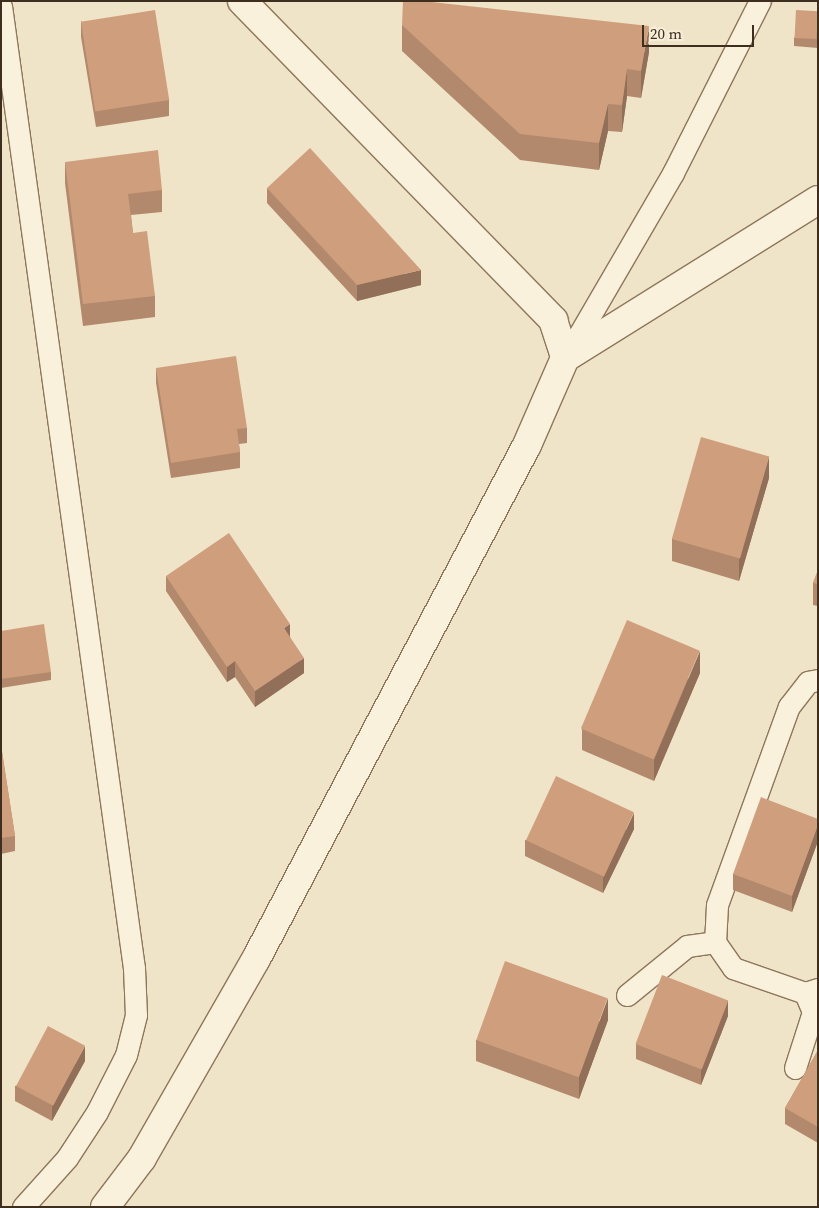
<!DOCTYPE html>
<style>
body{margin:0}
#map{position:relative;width:819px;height:1208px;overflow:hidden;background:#f0e4c8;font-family:"Source Serif 4",serif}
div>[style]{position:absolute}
.roads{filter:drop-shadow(1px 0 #8d765c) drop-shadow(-1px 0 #8d765c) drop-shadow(0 1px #8d765c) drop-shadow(0 -1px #8d765c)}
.service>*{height:21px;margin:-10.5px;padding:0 10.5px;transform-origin:10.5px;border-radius:10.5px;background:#faf1dc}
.minor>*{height:28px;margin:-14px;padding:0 14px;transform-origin:14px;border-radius:14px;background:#faf1dc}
.tertiary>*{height:28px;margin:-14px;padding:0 14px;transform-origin:14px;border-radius:14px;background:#faf1dc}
.wall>*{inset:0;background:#b2896c}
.shaded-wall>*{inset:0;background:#916f58}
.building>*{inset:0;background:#cf9f7d;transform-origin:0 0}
span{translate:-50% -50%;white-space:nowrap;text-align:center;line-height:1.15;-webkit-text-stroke:4px #f7eed8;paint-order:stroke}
.frame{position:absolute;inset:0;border:2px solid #3d2e20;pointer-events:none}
.scale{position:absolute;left:642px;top:25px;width:112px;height:22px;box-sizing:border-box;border:2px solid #3d2e20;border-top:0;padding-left:6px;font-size:15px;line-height:18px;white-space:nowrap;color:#3d2e20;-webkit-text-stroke:4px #f7eed8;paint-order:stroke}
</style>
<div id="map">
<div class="roads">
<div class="service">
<i style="left:1px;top:6px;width:971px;rotate:82.13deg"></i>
<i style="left:134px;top:968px;width:47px;rotate:87.6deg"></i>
<i style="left:136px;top:1015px;width:41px;rotate:104deg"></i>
<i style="left:126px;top:1055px;width:64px;rotate:117deg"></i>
<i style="left:97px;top:1112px;width:55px;rotate:123.1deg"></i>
<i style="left:67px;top:1158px;width:66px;rotate:131.9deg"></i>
<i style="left:566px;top:357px;width:213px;rotate:-59.8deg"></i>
<i style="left:673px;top:173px;width:193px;rotate:-63.2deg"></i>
<i style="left:818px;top:680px;width:10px;rotate:169deg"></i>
<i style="left:808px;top:682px;width:31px;rotate:128deg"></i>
<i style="left:789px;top:706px;width:212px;rotate:109.9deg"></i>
<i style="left:717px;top:905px;width:37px;rotate:93deg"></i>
<i style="left:715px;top:942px;width:32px;rotate:55deg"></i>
<i style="left:733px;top:968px;width:76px;rotate:19.1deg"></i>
<i style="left:805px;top:993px;width:14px;rotate:-17deg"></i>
<i style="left:627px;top:995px;width:77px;rotate:-39.2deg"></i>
<i style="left:687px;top:946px;width:28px;rotate:-8deg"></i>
<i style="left:795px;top:1068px;width:59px;rotate:-72.2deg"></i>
<i style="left:813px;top:1012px;width:21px;rotate:-113deg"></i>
</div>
<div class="minor">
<i style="left:242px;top:1px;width:446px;rotate:45.7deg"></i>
<i style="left:553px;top:320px;width:40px;rotate:72deg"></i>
<i style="left:565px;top:358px;width:298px;rotate:-32deg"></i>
</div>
<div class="tertiary">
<i style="left:105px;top:1207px;width:61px;rotate:-52.9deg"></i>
<i style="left:142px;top:1158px;width:229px;rotate:-60.2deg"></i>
<i style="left:256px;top:959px;width:581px;rotate:-62.2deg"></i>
<i style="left:527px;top:445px;width:95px;rotate:-66.4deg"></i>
</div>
</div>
<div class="wall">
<i style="clip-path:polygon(818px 11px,818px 48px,794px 46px,794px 38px)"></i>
<i style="clip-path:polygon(81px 21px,169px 100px,169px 116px,96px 127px,81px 37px)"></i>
<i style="clip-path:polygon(402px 25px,649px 52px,641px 98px,627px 96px,622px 132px,608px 131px,599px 170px,520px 160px,402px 51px)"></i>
<i style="clip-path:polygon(65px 162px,162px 190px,162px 212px,131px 215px,133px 233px,155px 296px,155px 317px,83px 326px,65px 183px)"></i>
<i style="clip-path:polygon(267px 188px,421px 285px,357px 301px,267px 203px)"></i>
<i style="clip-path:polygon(156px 368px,247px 428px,247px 443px,239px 444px,240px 452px,240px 468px,171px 478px,156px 383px)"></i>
<i style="clip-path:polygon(769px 478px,739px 581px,672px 561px,672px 539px)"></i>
<i style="clip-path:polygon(818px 570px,818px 606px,813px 605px,813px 583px)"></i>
<i style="clip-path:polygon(166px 576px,290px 637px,304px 673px,255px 707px,235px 677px,227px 682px,166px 591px)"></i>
<i style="clip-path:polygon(1px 631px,51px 672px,51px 680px,1px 688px)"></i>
<i style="clip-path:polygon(700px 673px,654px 781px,582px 750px,582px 729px)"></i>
<i style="clip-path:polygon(1px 745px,15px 836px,15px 851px,1px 854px)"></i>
<i style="clip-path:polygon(818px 819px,818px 841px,792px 912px,733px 890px,733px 874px)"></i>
<i style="clip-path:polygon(634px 829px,603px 893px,525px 856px,525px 840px)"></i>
<i style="clip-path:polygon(728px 1016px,701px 1085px,636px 1059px,636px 1044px)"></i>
<i style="clip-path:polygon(608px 1020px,579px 1099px,476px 1061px,476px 1040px)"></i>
<i style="clip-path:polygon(818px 1050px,818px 1143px,785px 1124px,785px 1108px)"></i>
<i style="clip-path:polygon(85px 1061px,52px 1121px,15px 1101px,15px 1086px)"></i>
</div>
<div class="shaded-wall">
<i style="clip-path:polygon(649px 26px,649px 52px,641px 98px,641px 71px)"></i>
<i style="clip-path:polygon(627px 69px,627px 96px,622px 132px,622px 105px)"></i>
<i style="clip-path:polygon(608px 104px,608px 131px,599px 170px,599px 143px)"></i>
<i style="clip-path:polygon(421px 270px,421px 285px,357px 301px,357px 285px)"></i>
<i style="clip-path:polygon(769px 456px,769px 478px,739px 581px,739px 559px)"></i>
<i style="clip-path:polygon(290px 624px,290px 639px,284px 628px)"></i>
<i style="clip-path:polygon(700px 651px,700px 673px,654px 781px,654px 760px)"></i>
<i style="clip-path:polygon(304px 658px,304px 673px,255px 707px,255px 691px)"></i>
<i style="clip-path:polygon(235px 661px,235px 677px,227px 682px,227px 667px)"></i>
<i style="clip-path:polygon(634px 813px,634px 829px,603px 893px,603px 878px)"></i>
<i style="clip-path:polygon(818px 825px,818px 841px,792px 912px,792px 896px)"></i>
<i style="clip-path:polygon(608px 998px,608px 1020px,579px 1099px,579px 1077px)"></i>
<i style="clip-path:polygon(728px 1000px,728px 1016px,701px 1085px,701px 1069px)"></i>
<i style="clip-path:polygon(85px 1046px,85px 1061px,52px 1121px,52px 1106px)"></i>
</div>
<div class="building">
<i style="clip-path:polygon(403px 1px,423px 1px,649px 26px,641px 71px,627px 69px,622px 105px,608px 104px,599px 143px,520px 134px,402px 25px)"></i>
<i style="left:155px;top:10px;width:91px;height:75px;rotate:81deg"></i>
<i style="left:796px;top:10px;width:22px;height:28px;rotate:3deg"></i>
<i style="clip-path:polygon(310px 148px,421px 270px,357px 285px,267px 188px)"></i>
<i style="clip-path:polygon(158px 150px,162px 190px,128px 194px,133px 233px,147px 231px,155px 296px,83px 304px,65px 162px)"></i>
<i style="clip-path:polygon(236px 356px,247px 428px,237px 429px,240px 452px,171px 463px,156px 368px)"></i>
<i style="left:701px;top:437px;width:71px;height:106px;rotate:16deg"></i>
<i style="clip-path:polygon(229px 533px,290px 624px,284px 628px,304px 658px,255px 691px,235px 661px,227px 667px,166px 576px)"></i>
<i style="clip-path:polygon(818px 570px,818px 584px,813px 583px)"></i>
<i style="left:627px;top:620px;width:79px;height:118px;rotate:23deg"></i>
<i style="clip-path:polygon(44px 624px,51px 672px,1px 679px,1px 631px)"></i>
<i style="clip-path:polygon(1px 745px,15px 836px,1px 838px)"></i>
<i style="left:556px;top:776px;width:86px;height:71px;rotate:25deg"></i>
<i style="clip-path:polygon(761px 797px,818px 819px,818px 825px,792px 896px,733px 874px)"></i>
<i style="left:505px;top:961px;width:109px;height:84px;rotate:20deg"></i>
<i style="left:662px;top:975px;width:71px;height:74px;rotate:21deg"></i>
<i style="left:48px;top:1026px;width:42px;height:68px;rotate:28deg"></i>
<i style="clip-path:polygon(818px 1050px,818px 1127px,785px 1108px)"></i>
</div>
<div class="frame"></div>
<div class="scale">20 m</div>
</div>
